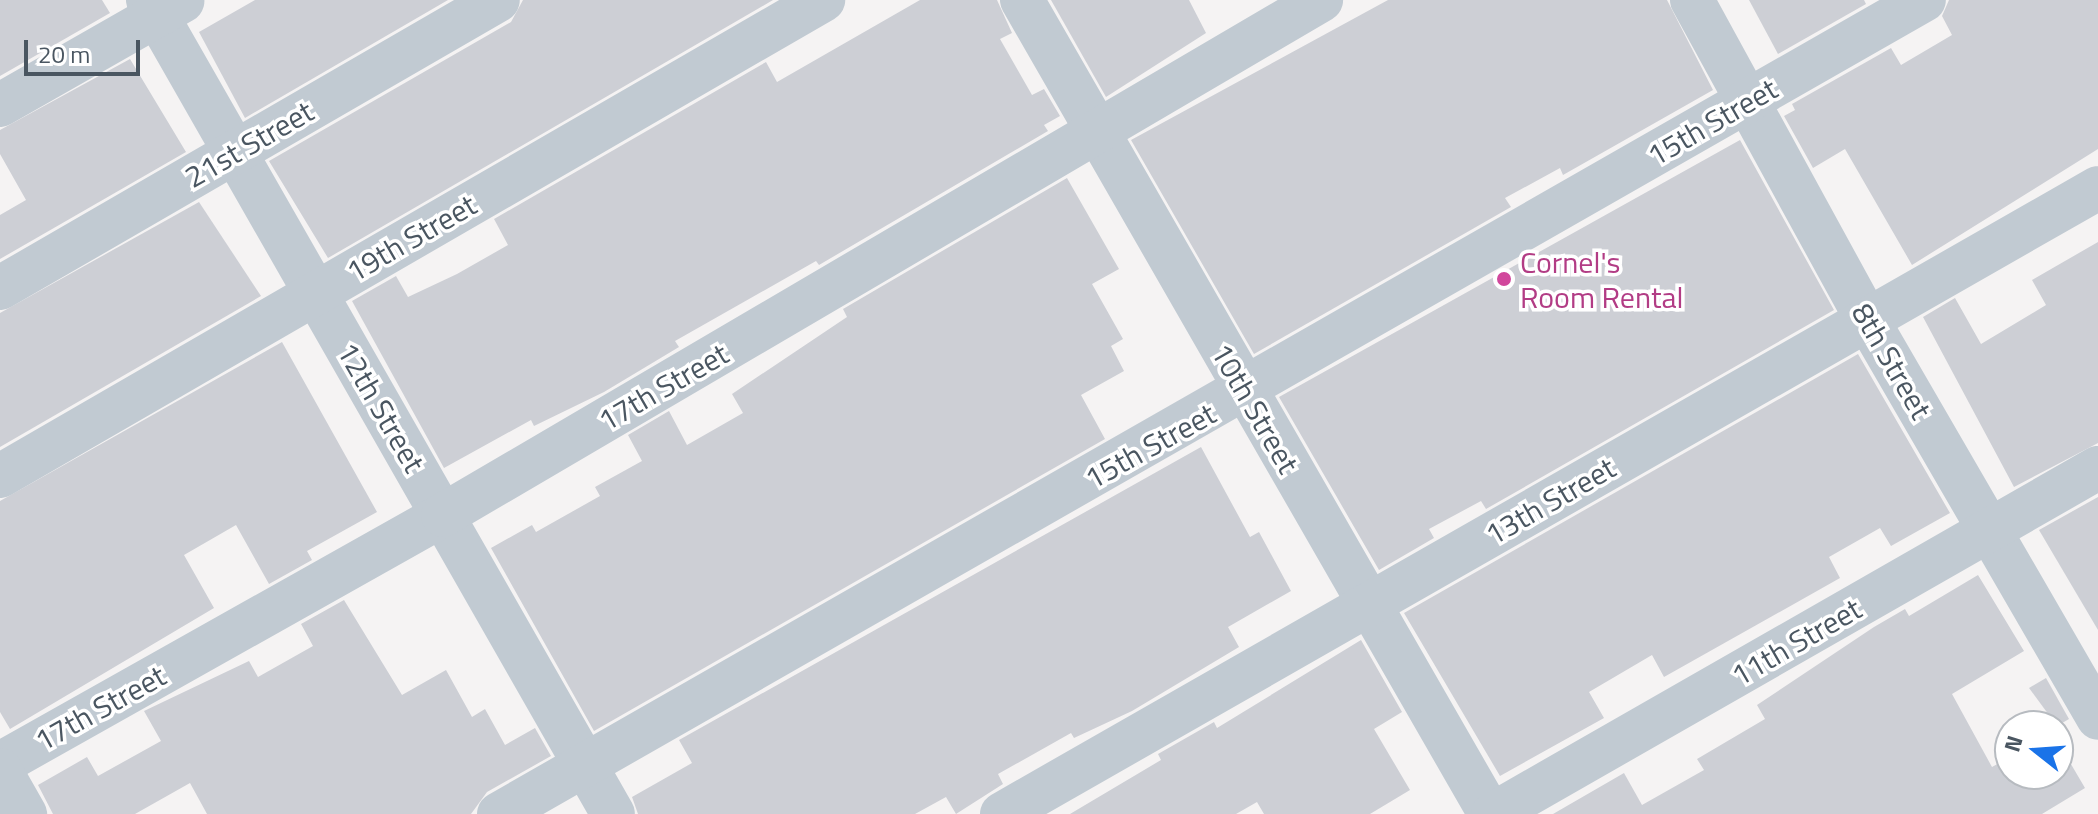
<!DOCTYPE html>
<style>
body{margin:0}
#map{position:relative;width:2098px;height:814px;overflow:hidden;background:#f5f3f3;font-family:"Titillium Web",sans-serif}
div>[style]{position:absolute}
.building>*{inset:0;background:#cdcfd5}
.minor>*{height:44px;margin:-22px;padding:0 22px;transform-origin:22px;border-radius:22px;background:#c1cad2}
.dots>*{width:22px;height:22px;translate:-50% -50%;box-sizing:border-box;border:4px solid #fff;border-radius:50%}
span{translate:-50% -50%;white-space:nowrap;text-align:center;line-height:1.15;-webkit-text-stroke:7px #fff;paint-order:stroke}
.street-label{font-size:30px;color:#4a5661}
.hotel-label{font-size:30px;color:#b23c85}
.left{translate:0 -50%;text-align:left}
.north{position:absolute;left:1994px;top:710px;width:80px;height:80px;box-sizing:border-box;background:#fff;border:2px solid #b7bbc0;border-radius:50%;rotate:287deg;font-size:22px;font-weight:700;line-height:32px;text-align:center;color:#4a5661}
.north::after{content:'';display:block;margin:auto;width:28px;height:36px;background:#1a73e8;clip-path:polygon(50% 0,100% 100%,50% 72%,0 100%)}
.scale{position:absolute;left:24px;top:40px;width:116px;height:36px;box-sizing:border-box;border:4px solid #4a5661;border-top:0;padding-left:10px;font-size:24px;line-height:28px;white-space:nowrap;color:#4a5661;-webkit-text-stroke:6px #fff;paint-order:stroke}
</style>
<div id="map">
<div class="building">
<i style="clip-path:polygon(0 0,102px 0,110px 13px,0 76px)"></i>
<i style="clip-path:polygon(255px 0,448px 0,245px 118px,199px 32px)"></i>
<i style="clip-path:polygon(523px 0,773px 0,328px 258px,269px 161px,511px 22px)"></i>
<i style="clip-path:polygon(920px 0,997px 0,1012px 33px,1000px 39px,1032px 95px,1044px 89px,1060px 116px,1044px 125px,1048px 131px,819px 265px,816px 261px,675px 341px,679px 347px,604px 392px,534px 426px,531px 420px,444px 468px,352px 301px,396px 276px,408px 297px,457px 274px,508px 245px,494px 219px,766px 62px,777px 82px)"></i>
<i style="clip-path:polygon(1051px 0,1189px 0,1206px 33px,1106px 97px)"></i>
<i style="clip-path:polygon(1388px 0,1667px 0,1713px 90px,1563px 175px,1560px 168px,1505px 198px,1511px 207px,1254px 354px,1131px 140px)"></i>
<i style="clip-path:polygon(1749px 0,1864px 0,1866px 4px,1778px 54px)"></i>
<i style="clip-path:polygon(1949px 0,2098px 0,2098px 149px,1912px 265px,1845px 149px,1813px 168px,1784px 116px,1795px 110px,1792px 104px,1891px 48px,1901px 65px,1952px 35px,1942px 16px)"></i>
<i style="clip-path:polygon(130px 59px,186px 152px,0 259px,0 215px,26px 200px,0 154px,0 130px)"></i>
<i style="clip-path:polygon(1740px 140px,1834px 310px,1486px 509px,1481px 501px,1429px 529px,1434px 538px,1379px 570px,1279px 397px)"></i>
<i style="clip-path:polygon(1067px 178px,1119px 269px,1092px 284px,1123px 339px,1111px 346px,1124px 371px,1081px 395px,1105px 439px,594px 731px,491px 548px,532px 525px,536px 532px,600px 496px,595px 487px,642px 461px,628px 435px,669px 411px,687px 445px,743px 413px,732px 394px,847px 317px,843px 309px)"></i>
<i style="clip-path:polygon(199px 202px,261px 296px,0 447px,0 313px)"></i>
<i style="clip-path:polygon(2098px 242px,2098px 443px,2014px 487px,1923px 317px,1955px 298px,1981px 344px,2046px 305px,2032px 280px)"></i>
<i style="clip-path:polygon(282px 342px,377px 512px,307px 551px,312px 560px,269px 584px,236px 525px,184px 555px,214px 608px,10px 729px,0 712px,0 501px)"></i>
<i style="clip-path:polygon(1858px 354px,1950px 513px,1891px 546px,1880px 528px,1829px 557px,1840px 578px,1664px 677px,1652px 655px,1589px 692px,1604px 718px,1500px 776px,1404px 613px)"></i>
<i style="clip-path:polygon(1201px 447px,1250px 537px,1259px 532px,1291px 591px,1228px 627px,1239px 647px,1132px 711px,1074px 738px,1071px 733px,998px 774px,1003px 784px,956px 814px,946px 797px,915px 814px,638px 814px,632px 797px,692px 763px,679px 740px)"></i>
<i style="clip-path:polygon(2098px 497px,2098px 630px,2039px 530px)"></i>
<i style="clip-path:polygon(1978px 575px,2024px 651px,1952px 694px,1992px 767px,2010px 757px,2010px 774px,2058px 774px,2058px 742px,2085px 788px,2042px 814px,1553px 814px,1624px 773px,1642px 805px,1704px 770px,1697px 759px,1765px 719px,1757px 705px,1874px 627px,1905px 609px,1909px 616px)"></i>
<i style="clip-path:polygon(344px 600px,402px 695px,446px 670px,472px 717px,485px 709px,505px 745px,535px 728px,551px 756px,487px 792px,471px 814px,207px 814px,190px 783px,135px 814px,53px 814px,38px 785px,87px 757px,98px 776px,161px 741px,144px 711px,249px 661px,258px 677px,313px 646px,301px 624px)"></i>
<i style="clip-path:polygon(1361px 640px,1402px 712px,1374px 729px,1410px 790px,1370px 814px,1264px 814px,1257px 802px,1236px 814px,1070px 814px,1161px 760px,1158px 754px,1214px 722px,1217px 728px)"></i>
<i style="clip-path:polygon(2046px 678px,2069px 719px,2057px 726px,2029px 688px)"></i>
</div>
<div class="minor">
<i style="left:148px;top:0;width:937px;rotate:60.26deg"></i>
<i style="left:1022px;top:0;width:939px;rotate:60.1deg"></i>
<i style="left:1692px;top:0;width:364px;rotate:61.3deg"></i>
<i style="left:1867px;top:319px;width:461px;rotate:59.9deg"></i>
<i style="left:0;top:105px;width:210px;rotate:-29.7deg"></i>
<i style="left:0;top:288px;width:575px;rotate:-30.04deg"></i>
<i style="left:0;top:476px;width:951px;rotate:-30.04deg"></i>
<i style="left:0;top:764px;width:508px;rotate:-29.34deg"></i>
<i style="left:443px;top:515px;width:1018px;rotate:-30.39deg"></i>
<i style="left:0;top:770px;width:51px;rotate:60.4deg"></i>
<i style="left:499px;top:814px;width:1641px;rotate:-29.74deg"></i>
<i style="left:1002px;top:814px;width:1262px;rotate:-29.73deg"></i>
<i style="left:1493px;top:814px;width:697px;rotate:-29.77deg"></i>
</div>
<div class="dots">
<i style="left:1504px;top:279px;background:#d1479c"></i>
</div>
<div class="street-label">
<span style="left:1712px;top:122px;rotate:-30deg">15th Street</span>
<span style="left:249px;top:144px;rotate:-30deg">21st Street</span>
<span style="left:411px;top:238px;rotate:-30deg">19th Street</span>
<span style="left:1892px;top:361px;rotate:60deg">8th Street</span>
<span style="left:663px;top:387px;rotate:-30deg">17th Street</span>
<span style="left:381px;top:407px;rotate:60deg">12th Street</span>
<span style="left:1255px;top:408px;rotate:60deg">10th Street</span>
<span style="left:1150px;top:446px;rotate:-29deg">15th Street</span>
<span style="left:1550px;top:501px;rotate:-30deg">13th Street</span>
<span style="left:1796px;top:642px;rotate:-30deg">11th Street</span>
<span style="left:100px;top:708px;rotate:-29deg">17th Street</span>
</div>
<div class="hotel-label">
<span class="left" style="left:1520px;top:279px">Cornel's<br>Room Rental</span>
</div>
<div class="north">N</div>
<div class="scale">20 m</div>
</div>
